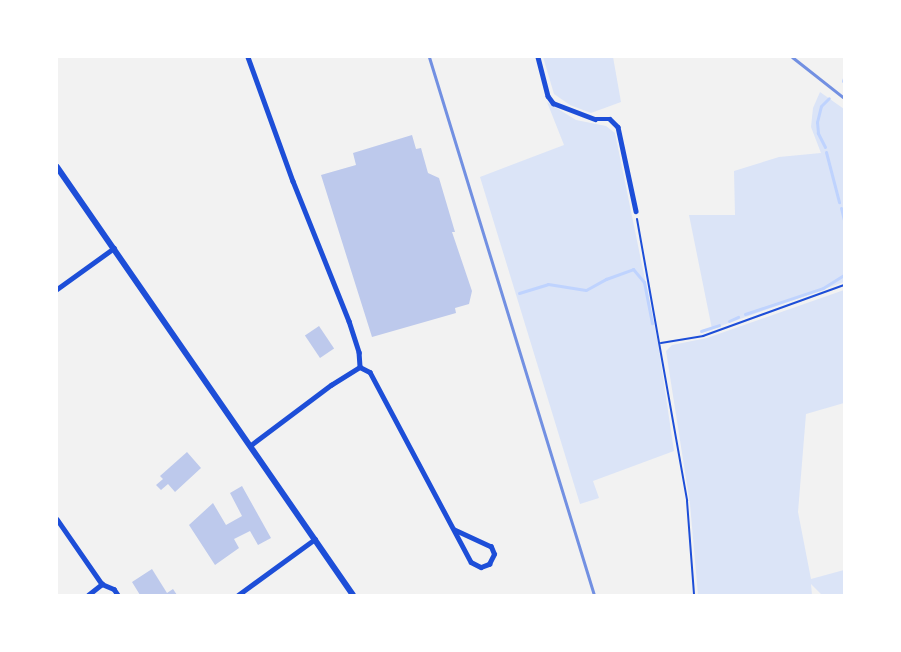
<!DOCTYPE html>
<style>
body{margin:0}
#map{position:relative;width:901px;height:652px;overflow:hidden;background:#f2f2f2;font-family:Spectral,serif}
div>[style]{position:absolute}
.green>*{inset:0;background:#dbe4f7}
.stream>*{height:3px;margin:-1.5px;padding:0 1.5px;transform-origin:1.5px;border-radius:1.5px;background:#bfd3fe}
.building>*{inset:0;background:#bdc9ec;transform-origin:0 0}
.path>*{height:2px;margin:-1px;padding:0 1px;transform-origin:1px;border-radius:1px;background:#1d4ed8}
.minor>*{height:4.5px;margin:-2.25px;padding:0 2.25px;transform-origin:2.25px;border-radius:2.25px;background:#1d4ed8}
.tertiary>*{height:6px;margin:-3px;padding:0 3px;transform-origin:3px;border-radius:3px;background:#1d4ed8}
.rail>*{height:3px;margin:-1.5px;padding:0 1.5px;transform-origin:1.5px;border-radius:1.5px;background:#7290e2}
span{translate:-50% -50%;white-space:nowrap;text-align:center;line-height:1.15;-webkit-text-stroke:4.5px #fff;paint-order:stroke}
.frame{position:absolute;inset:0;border:58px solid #fff;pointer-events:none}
</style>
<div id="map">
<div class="green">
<i style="clip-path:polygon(543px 57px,613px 57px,621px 102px,591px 113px,570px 105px,554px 94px)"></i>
<i style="clip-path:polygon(820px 92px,844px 109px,844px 282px,712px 329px,689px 215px,735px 215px,734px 171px,779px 157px,821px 153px,811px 127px,813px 108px)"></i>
<i style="clip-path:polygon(547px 102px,576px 120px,606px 126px,615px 133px,658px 343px,674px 451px,593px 481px,599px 498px,580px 504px,480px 177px,564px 145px)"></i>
<i style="clip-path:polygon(844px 290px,844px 403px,806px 414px,798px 512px,811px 579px,844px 570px,844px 595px,822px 595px,811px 584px,812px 595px,698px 595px,690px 504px,666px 351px,672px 345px,707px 338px)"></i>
</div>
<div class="stream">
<i style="left:843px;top:81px;width:3px;rotate:-72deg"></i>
<i style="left:825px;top:147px;width:16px;rotate:-117deg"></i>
<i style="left:818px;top:133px;width:11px;rotate:-95deg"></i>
<i style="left:817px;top:122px;width:16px;rotate:-76deg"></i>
<i style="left:821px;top:106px;width:11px;rotate:-45deg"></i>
<i style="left:826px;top:152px;width:52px;rotate:75.4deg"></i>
<i style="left:841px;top:208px;width:12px;rotate:76deg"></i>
<i style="left:519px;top:293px;width:30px;rotate:-17deg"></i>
<i style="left:548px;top:284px;width:38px;rotate:9deg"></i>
<i style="left:586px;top:290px;width:23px;rotate:-29deg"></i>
<i style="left:606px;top:279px;width:29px;rotate:-20deg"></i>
<i style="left:633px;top:269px;width:17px;rotate:50deg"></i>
<i style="left:644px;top:282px;width:42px;rotate:79deg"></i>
<i style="left:745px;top:314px;width:82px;rotate:-18.4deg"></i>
<i style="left:823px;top:288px;width:25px;rotate:-32deg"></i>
<i style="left:729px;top:321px;width:10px;rotate:-24deg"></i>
<i style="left:701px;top:331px;width:19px;rotate:-18deg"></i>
</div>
<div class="building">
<i style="clip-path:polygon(412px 135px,416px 149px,421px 148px,428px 173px,439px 178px,455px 232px,452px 232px,472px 291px,469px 304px,455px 308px,456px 313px,372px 337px,321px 175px,356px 165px,353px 153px)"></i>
<i style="left:319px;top:326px;width:27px;height:17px;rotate:56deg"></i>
<i style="clip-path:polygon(187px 452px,201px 468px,175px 492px,168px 484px,161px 490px,156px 485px,163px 479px,160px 476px)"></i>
<i style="clip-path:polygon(242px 486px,271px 538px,258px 545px,250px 531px,234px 539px,239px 548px,215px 565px,189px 525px,213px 503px,226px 525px,242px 516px,230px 493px)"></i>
<i style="clip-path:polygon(152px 569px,167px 593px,173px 589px,177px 595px,140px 595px,132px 582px)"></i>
</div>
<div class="path">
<i style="left:637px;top:219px;width:286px;rotate:79.9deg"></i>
<i style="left:687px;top:501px;width:94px;rotate:85.7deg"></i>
<i style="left:661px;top:343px;width:43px;rotate:-9.5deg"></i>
<i style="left:703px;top:336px;width:150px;rotate:-19.9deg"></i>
</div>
<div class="minor">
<i style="left:248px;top:57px;width:132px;rotate:70.1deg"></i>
<i style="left:293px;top:181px;width:151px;rotate:68.2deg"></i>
<i style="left:349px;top:321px;width:33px;rotate:72deg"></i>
<i style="left:359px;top:352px;width:15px;rotate:86deg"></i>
<i style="left:360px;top:367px;width:11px;rotate:27deg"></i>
<i style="left:370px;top:372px;width:215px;rotate:62deg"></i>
<i style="left:471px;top:562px;width:11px;rotate:27deg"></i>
<i style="left:481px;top:567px;width:9px;rotate:-21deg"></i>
<i style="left:489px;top:564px;width:11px;rotate:-63deg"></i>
<i style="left:494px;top:554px;width:8px;rotate:-113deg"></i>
<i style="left:491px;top:547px;width:40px;rotate:-155deg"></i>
<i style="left:538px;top:57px;width:40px;rotate:75.6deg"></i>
<i style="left:548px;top:96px;width:9px;rotate:54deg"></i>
<i style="left:553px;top:103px;width:45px;rotate:20.9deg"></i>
<i style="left:595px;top:119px;width:15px"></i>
<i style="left:610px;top:119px;width:11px;rotate:45deg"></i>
<i style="left:618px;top:127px;width:86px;rotate:77.9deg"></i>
<i style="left:57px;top:289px;width:70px;rotate:-35.7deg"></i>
<i style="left:251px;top:445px;width:100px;rotate:-36.9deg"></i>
<i style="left:331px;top:385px;width:34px;rotate:-32deg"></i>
<i style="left:57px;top:519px;width:79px;rotate:55.3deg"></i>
<i style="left:102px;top:584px;width:13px;rotate:23deg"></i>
<i style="left:114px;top:589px;width:7px;rotate:56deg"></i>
<i style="left:88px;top:595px;width:18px;rotate:-38deg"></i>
<i style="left:238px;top:595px;width:95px;rotate:-36deg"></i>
</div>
<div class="tertiary">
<i style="left:57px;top:167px;width:520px;rotate:55.33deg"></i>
</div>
<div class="rail">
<i style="left:429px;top:57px;width:563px;rotate:72.95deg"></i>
<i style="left:792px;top:57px;width:66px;rotate:38.3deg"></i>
</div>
<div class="frame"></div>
</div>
